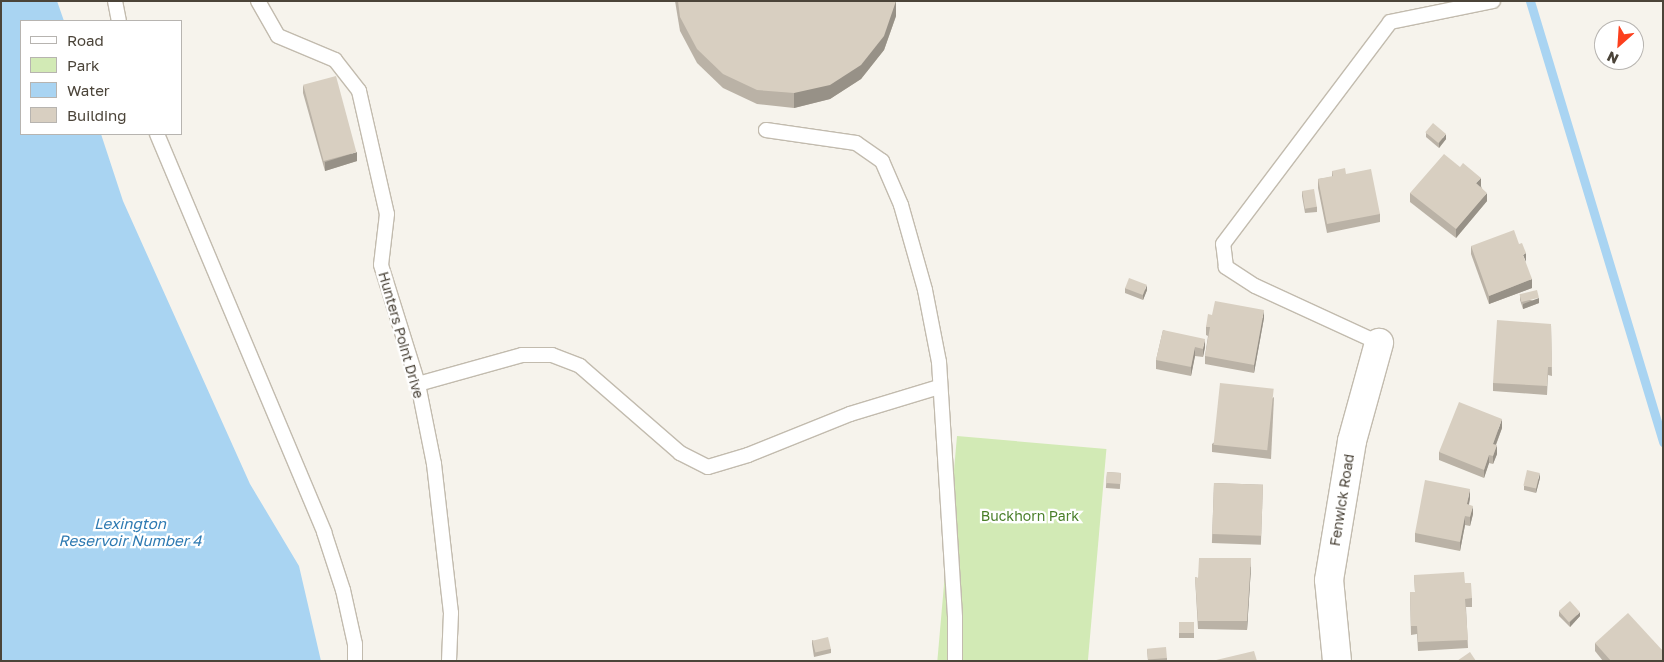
<!DOCTYPE html>
<style>
body{margin:0}
#map{position:relative;width:1664px;height:662px;overflow:hidden;background:#f6f3ec;font-family:"Golos Text",sans-serif}
div>[style]{position:absolute}
.green>*{inset:0;background:#d2eab5;transform-origin:0 0}
.water>*{inset:0;background:#a9d4f2}
.stream>*{height:9px;margin:-4.5px;padding:0 4.5px;transform-origin:4.5px;border-radius:4.5px;background:#a9d4f2}
.roads{filter:drop-shadow(1px 0 #c2bbae) drop-shadow(-1px 0 #c2bbae) drop-shadow(0 1px #c2bbae) drop-shadow(0 -1px #c2bbae)}
.lane>*{height:14px;margin:-7px;padding:0 7px;transform-origin:7px;border-radius:7px;background:#fff}
.street>*{height:28px;margin:-14px;padding:0 14px;transform-origin:14px;border-radius:14px;background:#fff}
.wall>*{inset:0;background:#bab2a6;transform-origin:0 0}
.shaded-wall>*{inset:0;background:#979187}
.building>*{inset:0;background:#d8cfc1;transform-origin:0 0}
span{translate:-50% -50%;white-space:nowrap;text-align:center;line-height:1.15;-webkit-text-stroke:4.5px #fff;paint-order:stroke}
.street-label{font-size:14px;color:#4b4439}
.park-label{font-size:14px;color:#4a7f2a}
.water-label{font-size:15px;color:#2e7ab2;font-style:italic}
.frame{position:absolute;inset:0;border:2px solid #4b4439;pointer-events:none}
.legend{position:absolute;left:20px;top:20px;width:162px;height:115px;box-sizing:border-box;background:#fff;border:1px solid #b7b4b0;margin:0;padding:6px 9px;list-style:none;font-size:15px;color:#4b4439}
.legend li{display:flex;align-items:center;gap:10px;height:25px}
.legend b{width:25px;border:1px solid #b7b4b0}
.north{position:absolute;left:1594px;top:20px;width:50px;height:50px;box-sizing:border-box;background:#fff;border:1px solid #b7b4b0;border-radius:50%;rotate:206deg;font-size:14px;font-weight:700;line-height:20px;text-align:center;color:#4b4439}
.north::after{content:'';display:block;margin:auto;width:18px;height:22px;background:#fc3f1d;clip-path:polygon(50% 0,100% 100%,50% 72%,0 100%)}
</style>
<div id="map">
<div class="green">
<i style="left:957px;top:436px;width:150px;height:225px;rotate:5deg"></i>
</div>
<div class="water">
<i style="clip-path:polygon(1px 1px,57px 1px,64px 21px,21px 21px,21px 134px,101px 134px,123px 201px,250px 484px,299px 566px,321px 661px,1px 661px)"></i>
</div>
<div class="stream">
<i style="left:1530px;top:1px;width:461px;rotate:73.2deg"></i>
</div>
<div class="roads">
<div class="lane">
<i style="left:115px;top:1px;width:20px;rotate:79deg"></i>
<i style="left:258px;top:1px;width:40px;rotate:60.3deg"></i>
<i style="left:278px;top:36px;width:62px;rotate:22.8deg"></i>
<i style="left:335px;top:60px;width:39px;rotate:52deg"></i>
<i style="left:359px;top:91px;width:126px;rotate:77.2deg"></i>
<i style="left:387px;top:214px;width:51px;rotate:96.7deg"></i>
<i style="left:381px;top:265px;width:125px;rotate:72.7deg"></i>
<i style="left:418px;top:384px;width:82px;rotate:78.7deg"></i>
<i style="left:434px;top:464px;width:150px;rotate:83.5deg"></i>
<i style="left:451px;top:613px;width:48px;rotate:92.4deg"></i>
<i style="left:766px;top:130px;width:91px;rotate:8.2deg"></i>
<i style="left:856px;top:143px;width:32px;rotate:35deg"></i>
<i style="left:882px;top:161px;width:48px;rotate:66.6deg"></i>
<i style="left:901px;top:205px;width:88px;rotate:74.2deg"></i>
<i style="left:925px;top:290px;width:73px;rotate:79deg"></i>
<i style="left:939px;top:362px;width:256px;rotate:86.4deg"></i>
<i style="left:955px;top:618px;width:43px;rotate:90deg"></i>
<i style="left:157px;top:134px;width:432px;rotate:67.2deg"></i>
<i style="left:324px;top:532px;width:61px;rotate:71.9deg"></i>
<i style="left:343px;top:590px;width:55px;rotate:77.5deg"></i>
<i style="left:355px;top:644px;width:17px;rotate:90deg"></i>
<i style="left:1379px;top:343px;width:136px;rotate:-155.3deg"></i>
<i style="left:1255px;top:286px;width:35px;rotate:-147deg"></i>
<i style="left:1226px;top:267px;width:23px;rotate:-97deg"></i>
<i style="left:1223px;top:244px;width:278px;rotate:-53deg"></i>
<i style="left:1390px;top:22px;width:105px;rotate:-11.5deg"></i>
<i style="left:418px;top:384px;width:108px;rotate:-15.6deg"></i>
<i style="left:522px;top:355px;width:30px"></i>
<i style="left:552px;top:355px;width:30px;rotate:21deg"></i>
<i style="left:580px;top:366px;width:133px;rotate:41deg"></i>
<i style="left:680px;top:453px;width:31px;rotate:27deg"></i>
<i style="left:708px;top:467px;width:42px;rotate:-16.7deg"></i>
<i style="left:748px;top:455px;width:110px;rotate:-21.9deg"></i>
<i style="left:850px;top:414px;width:93px;rotate:-16.9deg"></i>
</div>
<div class="street">
<i style="left:1337px;top:661px;width:81px;rotate:-95.6deg"></i>
<i style="left:1329px;top:580px;width:141px;rotate:-80.6deg"></i>
<i style="left:1352px;top:441px;width:102px;rotate:-74.6deg"></i>
</div>
</div>
<div class="wall">
<i style="clip-path:polygon(675px 1px,896px 1px,896px 16px,884px 50px,861px 79px,830px 99px,794px 108px,757px 104px,723px 88px,697px 63px,680px 31px)"></i>
<i style="clip-path:polygon(303px 85px,357px 161px,325px 171px,303px 93px)"></i>
<i style="clip-path:polygon(1426px 133px,1446px 139px,1439px 148px,1426px 137px)"></i>
<i style="clip-path:polygon(1332px 171px,1346px 174px,1380px 214px,1380px 222px,1327px 233px,1318px 188px,1318px 179px,1332px 177px)"></i>
<i style="clip-path:polygon(1481px 186px,1487px 201px,1456px 238px,1410px 202px,1410px 193px)"></i>
<i style="clip-path:polygon(1302px 191px,1317px 207px,1317px 212px,1305px 213px,1302px 196px)"></i>
<i style="clip-path:polygon(1471px 246px,1525px 262px,1532px 288px,1489px 304px,1471px 254px)"></i>
<i style="clip-path:polygon(1125px 288px,1147px 290px,1143px 300px,1125px 293px)"></i>
<i style="clip-path:polygon(1520px 296px,1539px 303px,1523px 309px,1520px 300px)"></i>
<i style="clip-path:polygon(1212px 315px,1264px 318px,1254px 373px,1205px 364px,1205px 356px,1208px 336px,1206px 335px,1206px 327px)"></i>
<i style="clip-path:polygon(1551px 324px,1552px 376px,1548px 375px,1547px 395px,1493px 391px,1493px 383px)"></i>
<i style="clip-path:polygon(1163px 330px,1205px 347px,1203px 357px,1195px 356px,1191px 376px,1156px 369px,1156px 360px)"></i>
<i style="clip-path:polygon(1274px 397px,1271px 459px,1212px 452px,1212px 444px)"></i>
<i style="clip-path:polygon(1502px 428px,1496px 445px,1497px 454px,1493px 464px,1489px 463px,1484px 478px,1439px 460px,1439px 452px)"></i>
<i style="left:1107px;top:472px;width:14px;height:16px;rotate:4deg"></i>
<i style="clip-path:polygon(1540px 478px,1536px 493px,1524px 490px,1524px 486px)"></i>
<i style="left:1214px;top:483px;width:49px;height:60px;rotate:2deg"></i>
<i style="clip-path:polygon(1470px 498px,1469px 505px,1473px 514px,1470px 526px,1465px 525px,1460px 551px,1415px 542px,1415px 533px)"></i>
<i style="clip-path:polygon(1251px 567px,1247px 630px,1198px 629px,1195px 577px,1198px 578px)"></i>
<i style="clip-path:polygon(1414px 575px,1465px 583px,1472px 598px,1472px 607px,1466px 607px,1468px 648px,1418px 651px,1417px 634px,1411px 635px,1410px 592px,1415px 592px)"></i>
<i style="clip-path:polygon(1559px 611px,1580px 616px,1570px 627px,1559px 616px)"></i>
<i style="left:1179px;top:622px;width:15px;height:16px"></i>
<i style="clip-path:polygon(812px 640px,831px 649px,831px 653px,814px 657px,812px 644px)"></i>
<i style="clip-path:polygon(1595px 643px,1663px 661px,1603px 661px,1595px 651px)"></i>
<i style="clip-path:polygon(1147px 649px,1167px 658px,1167px 661px,1148px 661px)"></i>
</div>
<div class="shaded-wall">
<i style="clip-path:polygon(896px 1px,896px 16px,884px 50px,861px 79px,830px 99px,794px 108px,794px 93px)"></i>
<i style="clip-path:polygon(1446px 134px,1446px 139px,1439px 148px,1439px 143px)"></i>
<i style="clip-path:polygon(357px 152px,357px 161px,325px 171px,325px 162px)"></i>
<i style="clip-path:polygon(1481px 178px,1481px 186px,1476px 192px,1476px 183px)"></i>
<i style="clip-path:polygon(1487px 193px,1487px 201px,1456px 238px,1456px 229px)"></i>
<i style="clip-path:polygon(1526px 253px,1526px 262px,1523px 255px)"></i>
<i style="clip-path:polygon(1532px 279px,1532px 288px,1489px 304px,1489px 296px)"></i>
<i style="clip-path:polygon(1147px 285px,1147px 290px,1143px 300px,1143px 295px)"></i>
<i style="clip-path:polygon(1539px 298px,1539px 303px,1523px 309px,1523px 304px)"></i>
<i style="clip-path:polygon(1264px 310px,1264px 318px,1254px 373px,1254px 365px)"></i>
<i style="clip-path:polygon(1205px 339px,1205px 347px,1203px 357px,1203px 349px)"></i>
<i style="clip-path:polygon(1195px 347px,1195px 356px,1191px 376px,1191px 367px)"></i>
<i style="clip-path:polygon(1502px 419px,1502px 428px,1493px 452px,1493px 444px)"></i>
<i style="clip-path:polygon(1497px 445px,1497px 454px,1493px 464px,1493px 456px)"></i>
<i style="clip-path:polygon(1489px 455px,1489px 463px,1484px 478px,1484px 470px)"></i>
<i style="clip-path:polygon(1540px 473px,1540px 478px,1536px 493px,1536px 489px)"></i>
<i style="clip-path:polygon(1470px 489px,1470px 498px,1467px 513px,1467px 504px)"></i>
<i style="clip-path:polygon(1473px 506px,1473px 514px,1470px 526px,1470px 517px)"></i>
<i style="clip-path:polygon(1465px 516px,1465px 525px,1460px 551px,1460px 542px)"></i>
<i style="clip-path:polygon(1251px 558px,1251px 567px,1247px 630px,1247px 621px)"></i>
<i style="clip-path:polygon(1580px 612px,1580px 616px,1570px 627px,1570px 622px)"></i>
</div>
<div class="building">
<i style="clip-path:polygon(678px 1px,896px 1px,884px 36px,861px 65px,830px 85px,794px 93px,757px 90px,723px 74px,697px 49px,680px 17px)"></i>
<i style="left:336px;top:76px;width:79px;height:34px;rotate:75deg"></i>
<i style="left:1433px;top:123px;width:17px;height:12px;rotate:40deg"></i>
<i style="clip-path:polygon(1444px 154px,1460px 167px,1463px 163px,1481px 178px,1476px 183px,1487px 193px,1456px 229px,1410px 193px)"></i>
<i style="clip-path:polygon(1345px 168px,1346px 174px,1371px 169px,1380px 214px,1327px 224px,1318px 179px,1333px 176px,1332px 171px)"></i>
<i style="left:1314px;top:189px;width:18px;height:12px;rotate:81deg"></i>
<i style="clip-path:polygon(1514px 230px,1519px 244px,1522px 243px,1526px 253px,1523px 255px,1532px 279px,1489px 296px,1471px 246px)"></i>
<i style="left:1129px;top:278px;width:19px;height:11px;rotate:21deg"></i>
<i style="left:1537px;top:290px;width:8px;height:18px;rotate:76deg"></i>
<i style="clip-path:polygon(1215px 301px,1264px 310px,1254px 365px,1205px 356px,1210px 327px,1206px 327px,1208px 314px,1212px 315px)"></i>
<i style="clip-path:polygon(1497px 320px,1551px 324px,1552px 367px,1548px 367px,1547px 386px,1493px 383px)"></i>
<i style="clip-path:polygon(1163px 330px,1205px 339px,1203px 349px,1195px 347px,1191px 367px,1156px 360px)"></i>
<i style="left:1220px;top:383px;width:54px;height:62px;rotate:6deg"></i>
<i style="clip-path:polygon(1459px 402px,1502px 419px,1493px 444px,1497px 445px,1493px 456px,1489px 455px,1484px 470px,1439px 452px)"></i>
<i style="left:1527px;top:470px;width:13px;height:16px;rotate:13deg"></i>
<i style="left:1107px;top:472px;width:14px;height:11px;rotate:4deg"></i>
<i style="clip-path:polygon(1425px 480px,1470px 489px,1467px 504px,1473px 506px,1470px 517px,1465px 516px,1460px 542px,1415px 533px)"></i>
<i style="left:1214px;top:483px;width:49px;height:51px;rotate:2deg"></i>
<i style="clip-path:polygon(1199px 558px,1251px 558px,1247px 621px,1198px 621px,1195px 577px,1198px 578px)"></i>
<i style="clip-path:polygon(1464px 572px,1465px 583px,1471px 583px,1472px 598px,1465px 599px,1468px 640px,1418px 642px,1417px 626px,1411px 626px,1410px 592px,1415px 592px,1414px 575px)"></i>
<i style="left:1570px;top:601px;width:15px;height:15px;rotate:48deg"></i>
<i style="clip-path:polygon(1628px 613px,1663px 651px,1663px 661px,1611px 661px,1595px 643px)"></i>
<i style="left:1179px;top:622px;width:15px;height:11px"></i>
<i style="left:828px;top:637px;width:12px;height:16px;rotate:76deg"></i>
<i style="left:1166px;top:647px;width:11px;height:19px;rotate:85deg"></i>
<i style="clip-path:polygon(1254px 651px,1257px 661px,1212px 661px)"></i>
<i style="clip-path:polygon(1470px 652px,1476px 661px,1457px 661px)"></i>
</div>
<div class="street-label">
<span style="left:401px;top:335px;rotate:74deg">Hunters Point Drive</span>
<span style="left:1342px;top:500px;rotate:-81deg">Fenwick Road</span>
</div>
<div class="park-label">
<span style="left:1030px;top:516px">Buckhorn Park</span>
</div>
<div class="water-label">
<span style="left:130px;top:532px">Lexington<br>Reservoir Number 4</span>
</div>
<div class="frame"></div>
<ul class="legend">
<li><b style="height:6px;background:#fff"></b>Road</li>
<li><b style="height:14px;background:#d2eab5"></b>Park</li>
<li><b style="height:14px;background:#a9d4f2"></b>Water</li>
<li><b style="height:14px;background:#d8cfc1"></b>Building</li>
</ul>
<div class="north">N</div>
</div>
